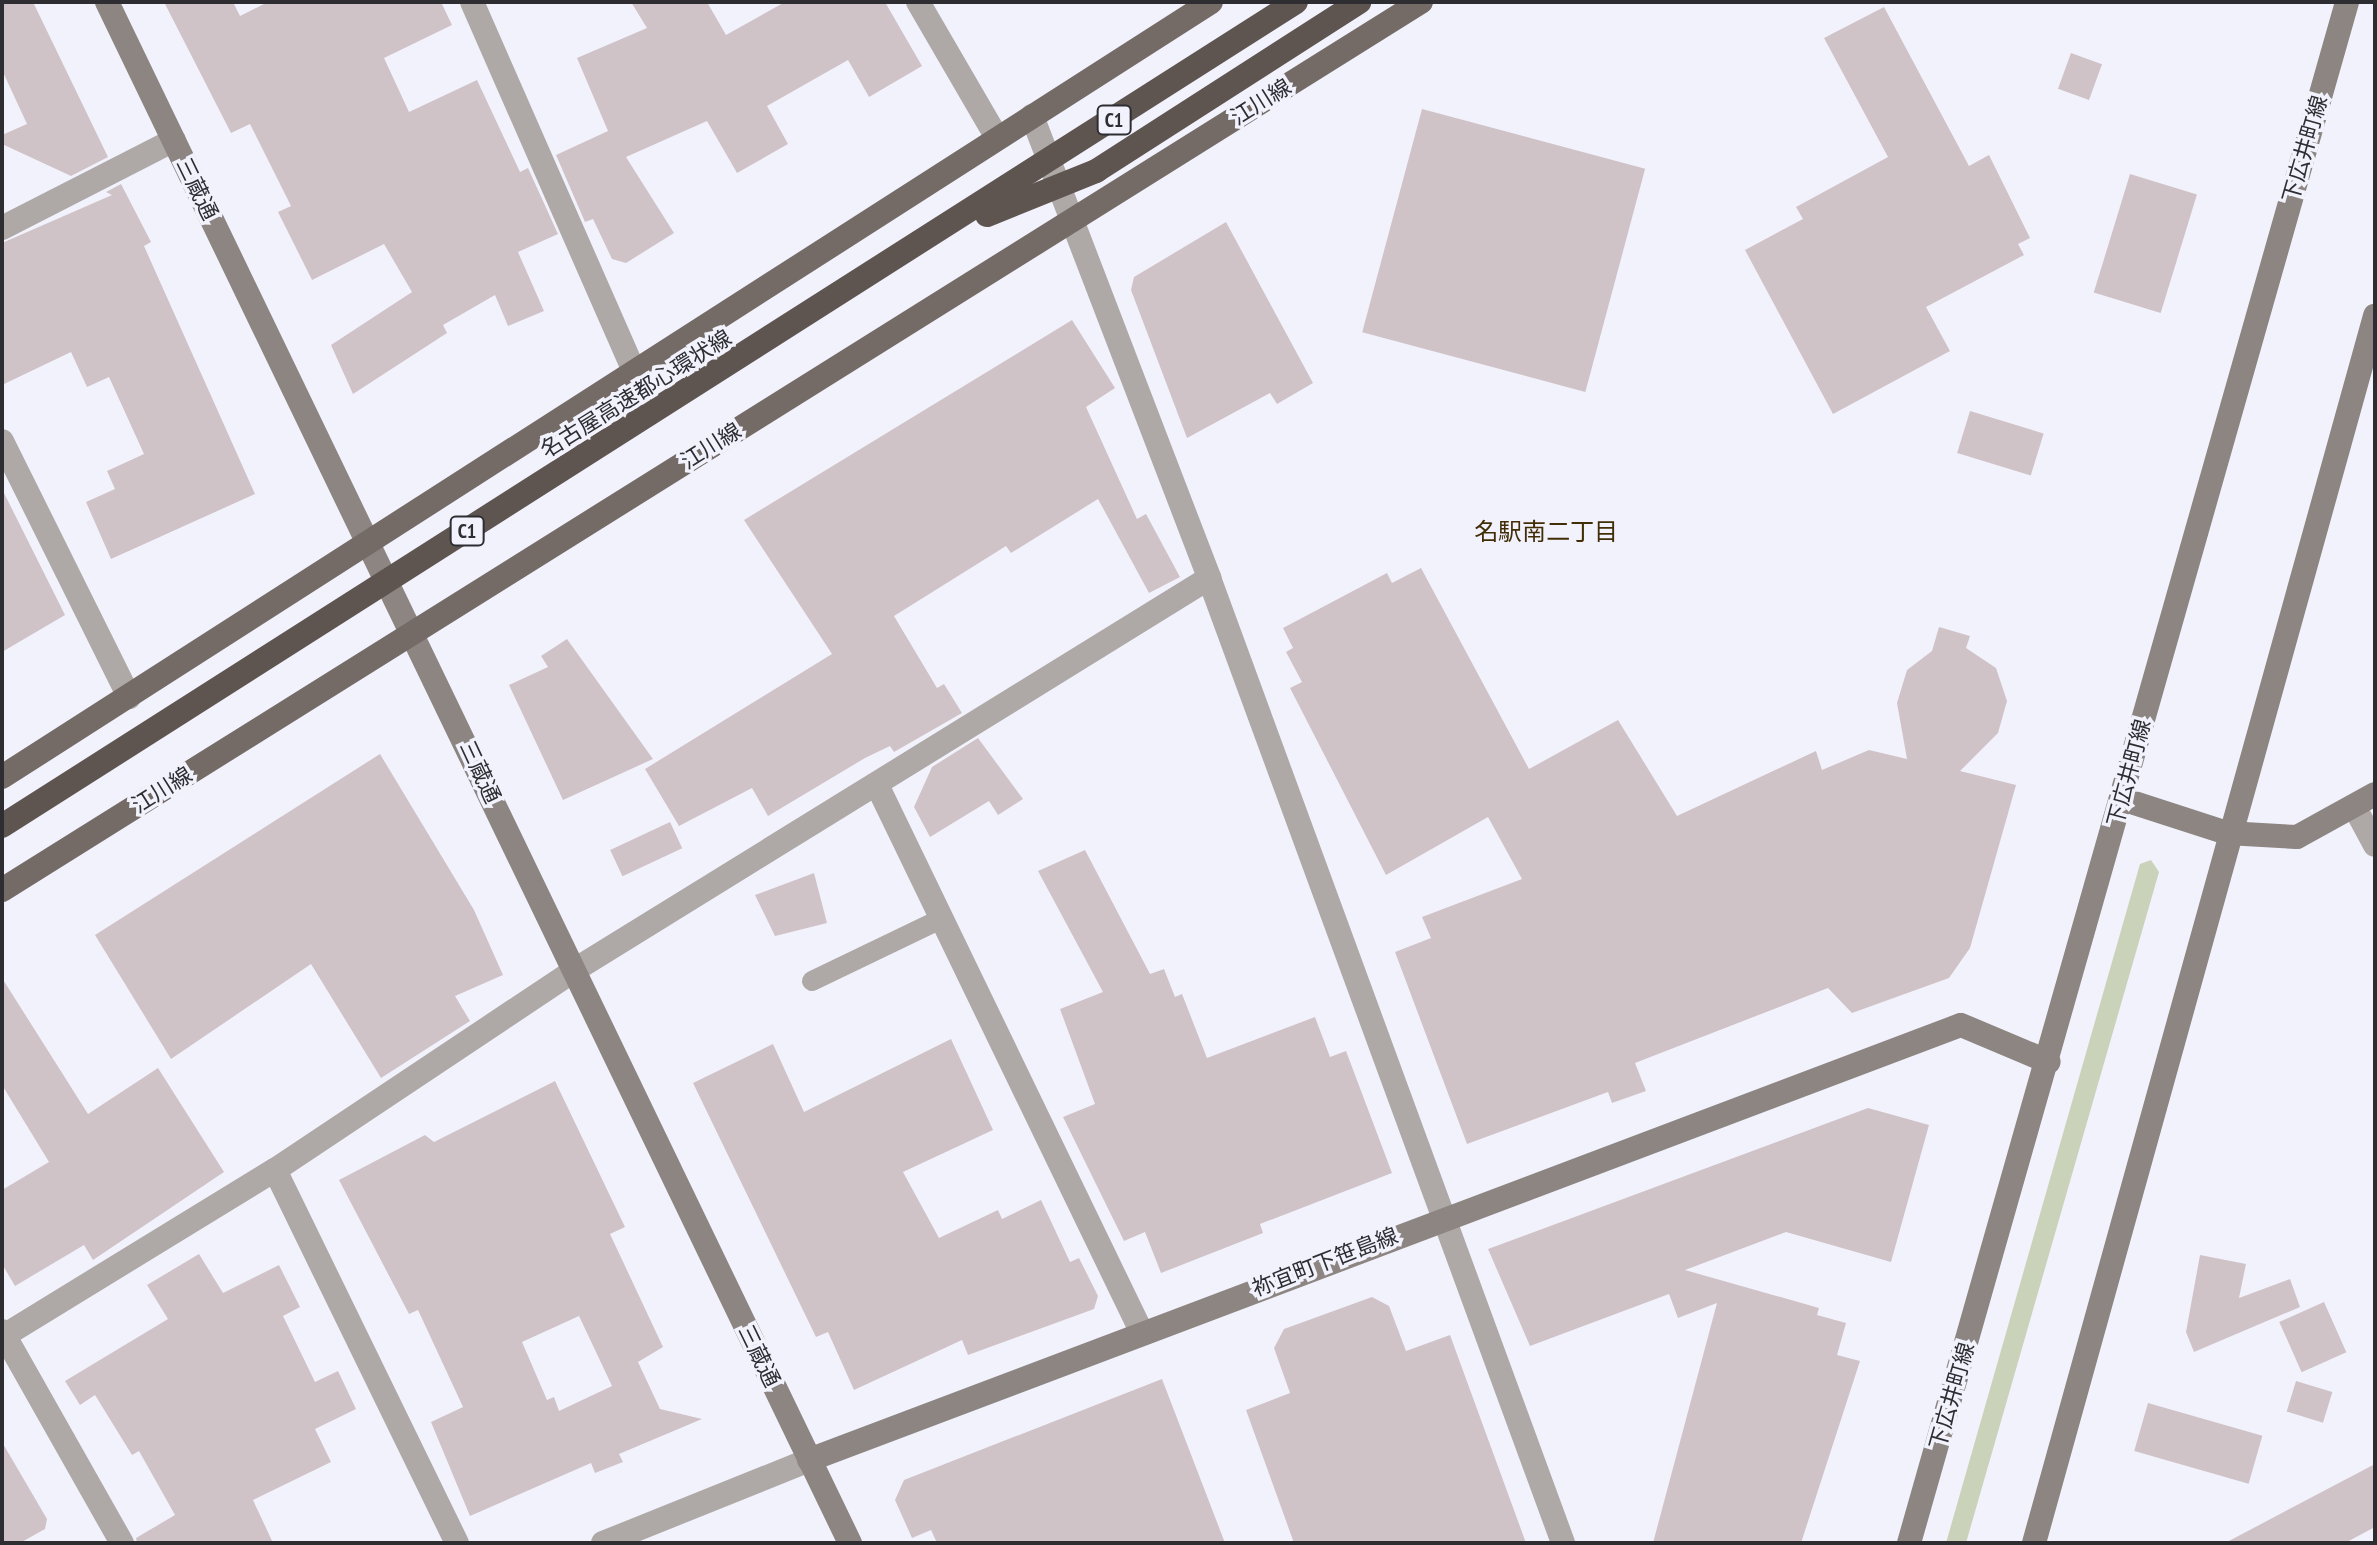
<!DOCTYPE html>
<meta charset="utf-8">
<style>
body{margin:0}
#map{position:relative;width:2377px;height:1545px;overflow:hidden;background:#f2f2fd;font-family:"PT Sans Narrow","Noto Sans JP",sans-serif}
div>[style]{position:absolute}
.green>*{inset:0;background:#cad2b9}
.building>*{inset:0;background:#d0c3c7;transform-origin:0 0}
.lane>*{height:20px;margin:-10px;padding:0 10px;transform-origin:10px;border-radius:10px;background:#aea9a6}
.street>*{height:24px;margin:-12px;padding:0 12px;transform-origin:12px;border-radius:12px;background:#aea9a6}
.secondary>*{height:24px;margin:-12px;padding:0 12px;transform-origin:12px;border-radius:12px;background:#8c8581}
.primary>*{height:24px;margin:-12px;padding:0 12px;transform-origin:12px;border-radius:12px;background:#746b67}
.highway-bridge>*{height:24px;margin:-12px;padding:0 12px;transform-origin:12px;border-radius:12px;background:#5f5550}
span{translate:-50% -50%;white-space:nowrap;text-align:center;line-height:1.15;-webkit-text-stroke:7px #f2f2fd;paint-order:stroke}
.shield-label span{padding:2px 6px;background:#f2f2fd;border:2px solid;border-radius:6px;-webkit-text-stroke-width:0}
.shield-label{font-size:20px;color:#2d2d32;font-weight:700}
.street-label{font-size:22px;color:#2d2d32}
.neighbourhood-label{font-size:24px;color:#412d06}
.frame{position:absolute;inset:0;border:4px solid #2d2d32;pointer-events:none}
</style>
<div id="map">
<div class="green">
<i style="clip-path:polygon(2151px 860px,2159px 872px,1966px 1543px,1946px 1543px,2140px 864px)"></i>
</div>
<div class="building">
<i style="clip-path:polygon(2px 2px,33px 2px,108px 157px,71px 176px,2px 144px,2px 135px,27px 124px,2px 70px)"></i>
<i style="clip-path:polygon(164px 2px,233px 2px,240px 16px,268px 2px,441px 2px,452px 25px,384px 58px,409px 112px,477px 80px,520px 172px,528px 168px,558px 234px,518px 252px,544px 311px,508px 326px,495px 295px,443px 325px,447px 333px,353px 394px,331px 345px,412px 292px,384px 244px,312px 280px,278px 212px,291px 206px,250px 124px,231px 133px)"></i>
<i style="clip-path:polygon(631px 2px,707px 2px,726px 35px,785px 2px,885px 2px,922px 66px,869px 97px,848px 60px,767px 106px,788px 144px,737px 173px,707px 121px,626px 157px,674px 233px,626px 263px,612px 259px,593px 219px,585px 222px,556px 155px,608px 131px,577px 58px,647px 28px)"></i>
<i style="clip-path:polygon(1884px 7px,1969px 166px,1989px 155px,2030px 238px,2018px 244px,2024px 255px,1926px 307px,1950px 351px,1833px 414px,1745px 250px,1803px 219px,1796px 207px,1888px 157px,1824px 38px)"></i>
<i style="left:2071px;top:53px;width:33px;height:38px;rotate:20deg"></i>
<i style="left:1422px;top:109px;width:231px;height:231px;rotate:15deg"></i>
<i style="left:2130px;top:174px;width:70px;height:124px;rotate:17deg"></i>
<i style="clip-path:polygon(121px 184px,151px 242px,144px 246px,255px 494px,111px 559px,86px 502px,115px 489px,107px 471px,144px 454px,109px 377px,87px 387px,71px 352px,2px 385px,2px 243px,112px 195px,106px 192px)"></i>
<i style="clip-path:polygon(1226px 222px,1313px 383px,1277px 404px,1270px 393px,1187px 438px,1131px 290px,1134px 277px)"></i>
<i style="clip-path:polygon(1072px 320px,1115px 388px,1086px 407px,1137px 519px,1146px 514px,1180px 577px,1149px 593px,1098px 499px,1011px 553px,1006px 546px,894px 616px,937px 688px,944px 684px,962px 713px,894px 752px,890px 746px,865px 758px,768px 816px,752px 788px,679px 826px,645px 769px,832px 654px,744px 520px)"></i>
<i style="left:1970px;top:411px;width:77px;height:44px;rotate:17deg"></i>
<i style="clip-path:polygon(2px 489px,65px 615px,2px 652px)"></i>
<i style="clip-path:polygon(1421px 568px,1529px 769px,1618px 720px,1677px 816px,1816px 751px,1822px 770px,1869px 750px,1907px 759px,1897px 703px,1907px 670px,1932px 651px,1939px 627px,1970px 636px,1966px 648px,1996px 668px,2007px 701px,1998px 733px,1960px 771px,2016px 785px,1970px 948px,1949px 978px,1852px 1013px,1828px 988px,1635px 1063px,1646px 1091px,1612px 1103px,1608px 1092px,1467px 1144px,1395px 952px,1431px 938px,1422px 917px,1522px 879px,1488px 817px,1386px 875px,1290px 688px,1302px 682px,1286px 652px,1293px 648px,1283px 628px,1387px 573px,1392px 583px)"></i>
<i style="clip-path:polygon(567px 639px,653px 759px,563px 800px,509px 685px,548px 667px,541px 656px)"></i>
<i style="clip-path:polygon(978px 738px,1023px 799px,998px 815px,989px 801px,930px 837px,914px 807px,932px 767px)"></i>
<i style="clip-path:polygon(380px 754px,474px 910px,503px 975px,455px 996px,470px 1021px,381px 1078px,311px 964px,171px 1059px,95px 935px)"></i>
<i style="left:670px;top:822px;width:29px;height:66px;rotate:65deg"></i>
<i style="clip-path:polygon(1085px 850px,1150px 974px,1164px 969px,1175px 997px,1182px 994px,1207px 1058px,1315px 1017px,1330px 1057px,1346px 1051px,1392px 1173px,1260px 1224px,1263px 1233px,1161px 1273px,1145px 1232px,1124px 1241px,1063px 1117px,1095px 1104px,1060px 1009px,1103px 992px,1038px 871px)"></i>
<i style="clip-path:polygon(814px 873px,827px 923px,775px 936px,755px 895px)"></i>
<i style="clip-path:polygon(2px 978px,88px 1114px,158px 1068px,224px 1172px,93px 1260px,84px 1245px,15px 1286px,2px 1264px,2px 1190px,49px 1162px,2px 1085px)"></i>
<i style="clip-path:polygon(951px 1039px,993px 1130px,903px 1172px,939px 1238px,998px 1210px,1002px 1219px,1041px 1200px,1070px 1262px,1079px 1258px,1098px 1296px,1094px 1309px,968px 1355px,962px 1340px,854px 1390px,828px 1332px,816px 1337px,693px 1083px,773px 1044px,804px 1112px)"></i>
<i style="clip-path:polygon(evenodd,555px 1081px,625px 1227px,610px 1234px,663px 1347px,638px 1362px,660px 1409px,702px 1419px,619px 1454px,623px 1462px,595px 1473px,591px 1463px,470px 1516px,431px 1422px,463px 1407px,418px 1310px,409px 1314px,339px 1180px,425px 1135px,434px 1142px,555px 1081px,579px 1316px,612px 1386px,559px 1411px,554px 1397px,547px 1400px,522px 1342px,579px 1316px)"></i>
<i style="clip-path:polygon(1868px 1108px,1929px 1125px,1891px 1262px,1786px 1232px,1685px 1270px,1819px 1308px,1817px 1315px,1846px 1323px,1837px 1355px,1860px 1361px,1801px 1543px,1653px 1543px,1717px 1303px,1678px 1318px,1669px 1294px,1530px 1346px,1488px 1249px)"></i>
<i style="clip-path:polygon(199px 1254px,223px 1293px,279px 1265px,300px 1307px,283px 1316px,315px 1382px,338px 1371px,356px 1409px,315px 1429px,331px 1462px,253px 1500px,273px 1543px,137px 1543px,136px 1538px,175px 1515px,139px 1451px,132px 1455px,95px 1395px,80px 1405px,65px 1381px,168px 1319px,147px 1285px)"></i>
<i style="clip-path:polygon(2200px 1255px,2246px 1264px,2239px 1298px,2290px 1279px,2300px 1307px,2194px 1352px,2186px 1332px)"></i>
<i style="clip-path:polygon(1372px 1297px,1389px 1306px,1406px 1351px,1450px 1335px,1526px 1543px,1294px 1543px,1246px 1410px,1290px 1393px,1274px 1348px,1284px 1329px)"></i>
<i style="left:2324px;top:1302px;width:55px;height:49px;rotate:66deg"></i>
<i style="clip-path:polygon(1162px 1379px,1225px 1543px,937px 1543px,931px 1530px,912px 1538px,895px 1500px,904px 1480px)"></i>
<i style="left:2296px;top:1381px;width:38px;height:32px;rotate:17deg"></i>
<i style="left:2148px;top:1403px;width:119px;height:50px;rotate:16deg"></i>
<i style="clip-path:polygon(2px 1442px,47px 1519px,45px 1529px,20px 1543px,2px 1543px)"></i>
<i style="clip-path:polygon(2375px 1464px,2375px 1527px,2345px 1543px,2225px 1543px)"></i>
</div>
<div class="lane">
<i style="left:812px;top:981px;width:143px;rotate:-25.7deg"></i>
</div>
<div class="street">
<i style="left:472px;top:2px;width:401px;rotate:66.3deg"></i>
<i style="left:918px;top:2px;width:157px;rotate:59.8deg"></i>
<i style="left:1032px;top:116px;width:495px;rotate:69deg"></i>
<i style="left:1209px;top:578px;width:1028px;rotate:69.85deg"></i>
<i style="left:2px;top:228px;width:193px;rotate:-27.1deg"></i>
<i style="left:2px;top:441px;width:286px;rotate:63.6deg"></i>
<i style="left:878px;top:787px;width:606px;rotate:64.2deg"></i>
<i style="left:2354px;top:806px;width:44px;rotate:61.7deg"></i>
<i style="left:275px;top:1170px;width:415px;rotate:64deg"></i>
<i style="left:2px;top:1331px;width:244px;rotate:60.5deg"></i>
<i style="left:2px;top:1337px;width:320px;rotate:-31.5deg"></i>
<i style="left:275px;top:1170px;width:358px;rotate:-33.7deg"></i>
<i style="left:573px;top:971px;width:748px;rotate:-31.71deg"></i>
<i style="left:603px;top:1543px;width:222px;rotate:-21.9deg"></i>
</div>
<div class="secondary">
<i style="left:107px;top:2px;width:1711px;rotate:64.26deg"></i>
<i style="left:2122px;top:799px;width:110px;rotate:17.9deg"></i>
<i style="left:2227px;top:833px;width:70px;rotate:3.3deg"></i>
<i style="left:2297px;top:837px;width:89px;rotate:-28.9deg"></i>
<i style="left:809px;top:1460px;width:1231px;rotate:-20.69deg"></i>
<i style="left:1961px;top:1025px;width:95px;rotate:22.8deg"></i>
<i style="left:1909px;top:1543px;width:1602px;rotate:-74.13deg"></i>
<i style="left:2034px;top:1543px;width:1274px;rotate:-74.47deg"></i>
</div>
<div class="primary">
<i style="left:2px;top:777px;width:1436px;rotate:-32.66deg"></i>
<i style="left:2px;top:890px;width:1674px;rotate:-32.04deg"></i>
</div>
<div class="highway-bridge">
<i style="left:987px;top:215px;width:118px;rotate:-22deg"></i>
<i style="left:1096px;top:171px;width:313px;rotate:-32.7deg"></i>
<i style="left:2px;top:826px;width:1534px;rotate:-32.49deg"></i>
</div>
<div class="shield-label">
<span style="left:1114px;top:120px">C1</span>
<span style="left:467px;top:531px">C1</span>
</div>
<div class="street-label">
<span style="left:1261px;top:102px;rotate:-32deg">江川線</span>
<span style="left:2305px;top:149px;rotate:-74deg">下広井町線</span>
<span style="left:197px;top:189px;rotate:64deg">三蔵通</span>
<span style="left:636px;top:394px;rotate:-32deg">名古屋高速都心環状線</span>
<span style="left:711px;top:446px;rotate:-32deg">江川線</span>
<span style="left:480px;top:772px;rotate:65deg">三蔵通</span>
<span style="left:2129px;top:773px;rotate:-75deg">下広井町線</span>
<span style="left:162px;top:790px;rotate:-32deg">江川線</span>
<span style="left:1325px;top:1262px;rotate:-21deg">祢宜町下笹島線</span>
<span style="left:759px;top:1356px;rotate:64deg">三蔵通</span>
<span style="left:1952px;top:1396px;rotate:-74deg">下広井町線</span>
</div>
<div class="neighbourhood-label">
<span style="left:1546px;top:532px">名駅南二丁目</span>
</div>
<div class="frame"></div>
</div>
